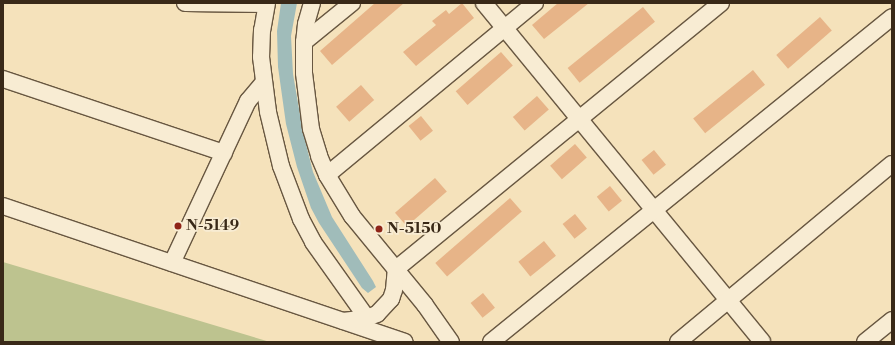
<!DOCTYPE html>
<style>
body{margin:0}
#map{position:relative;width:895px;height:345px;overflow:hidden;background:#f5e2bb;font-family:"Libre Bodoni",serif}
div>[style]{position:absolute}
.green>*{inset:0;background:#bdc38f}
.water>*{inset:0;background:#a0bcba}
.building>*{inset:0;background:#e7b488;transform-origin:0 0}
.roads{filter:drop-shadow(1px 0 #685741) drop-shadow(-1px 0 #685741) drop-shadow(0 1px #685741) drop-shadow(0 -1px #685741)}
.minor>*{height:16px;margin:-8px;padding:0 8px;transform-origin:8px;border-radius:8px;background:#f8ecd3}
.dots>*{width:11px;height:11px;translate:-50% -50%;box-sizing:border-box;border:2px solid #f8ecd3;border-radius:50%}
span{translate:-50% -50%;white-space:nowrap;text-align:center;line-height:1.15;-webkit-text-stroke:3.5px #f8ecd3;paint-order:stroke}
.poi-label{font-size:15px;color:#392918;font-weight:700}
.left{translate:0 -50%;text-align:left}
.frame{position:absolute;inset:0;border:4px solid #392918;pointer-events:none}
</style>
<div id="map">
<div class="green">
<i style="clip-path:polygon(3px 262px,270px 342px,3px 342px)"></i>
</div>
<div class="water">
<i style="clip-path:polygon(281px 3px,297px 3px,291px 36px,293px 74px,303px 132px,313px 172px,332px 217px,373px 281px,376px 287px,368px 293px,362px 288px,319px 223px,311px 208px,297px 167px,286px 124px,278px 67px,277px 31px)"></i>
</div>
<div class="building">
<i style="clip-path:polygon(375px 3px,404px 3px,332px 65px,320px 51px)"></i>
<i style="clip-path:polygon(462px 3px,474px 18px,416px 66px,403px 52px,436px 25px,432px 21px,446px 10px,449px 14px)"></i>
<i style="clip-path:polygon(558px 3px,589px 3px,544px 39px,532px 25px)"></i>
<i style="left:643px;top:7px;width:19px;height:97px;rotate:51deg"></i>
<i style="left:820px;top:17px;width:18px;height:58px;rotate:49deg"></i>
<i style="left:501px;top:52px;width:18px;height:60px;rotate:49deg"></i>
<i style="left:753px;top:70px;width:19px;height:77px;rotate:51deg"></i>
<i style="left:361px;top:85px;width:20px;height:33px;rotate:49deg"></i>
<i style="left:537px;top:96px;width:18px;height:32px;rotate:49deg"></i>
<i style="left:421px;top:116px;width:19px;height:16px;rotate:51deg"></i>
<i style="left:575px;top:144px;width:18px;height:33px;rotate:49deg"></i>
<i style="left:654px;top:150px;width:19px;height:16px;rotate:51deg"></i>
<i style="left:435px;top:178px;width:18px;height:53px;rotate:49deg"></i>
<i style="left:610px;top:186px;width:19px;height:17px;rotate:51deg"></i>
<i style="left:510px;top:198px;width:18px;height:99px;rotate:49deg"></i>
<i style="left:575px;top:214px;width:19px;height:16px;rotate:51deg"></i>
<i style="left:544px;top:241px;width:19px;height:33px;rotate:51deg"></i>
<i style="left:483px;top:293px;width:19px;height:16px;rotate:51deg"></i>
</div>
<div class="roads">
<div class="minor">
<i style="left:185px;top:3px;width:81px;rotate:0.7deg"></i>
<i style="left:267px;top:3px;width:27px;rotate:100deg"></i>
<i style="left:262px;top:30px;width:27px;rotate:92deg"></i>
<i style="left:261px;top:57px;width:55px;rotate:82.7deg"></i>
<i style="left:268px;top:112px;width:56px;rotate:76.5deg"></i>
<i style="left:281px;top:166px;width:57px;rotate:69.3deg"></i>
<i style="left:301px;top:219px;width:26px;rotate:62deg"></i>
<i style="left:313px;top:242px;width:93px;rotate:54.6deg"></i>
<i style="left:312px;top:3px;width:22px;rotate:106deg"></i>
<i style="left:306px;top:24px;width:18px;rotate:96deg"></i>
<i style="left:304px;top:42px;width:31px;rotate:90deg"></i>
<i style="left:304px;top:73px;width:56px;rotate:82.9deg"></i>
<i style="left:311px;top:129px;width:28px;rotate:73deg"></i>
<i style="left:319px;top:156px;width:21px;rotate:67deg"></i>
<i style="left:327px;top:175px;width:48px;rotate:58.6deg"></i>
<i style="left:352px;top:216px;width:115px;rotate:50.6deg"></i>
<i style="left:425px;top:305px;width:45px;rotate:54.9deg"></i>
<i style="left:484px;top:3px;width:438px;rotate:50.6deg"></i>
<i style="left:304px;top:42px;width:62px;rotate:-39.1deg"></i>
<i style="left:3px;top:79px;width:233px;rotate:18.5deg"></i>
<i style="left:327px;top:175px;width:270px;rotate:-39.6deg"></i>
<i style="left:3px;top:206px;width:424px;rotate:18.7deg"></i>
<i style="left:172px;top:263px;width:179px;rotate:-64.9deg"></i>
<i style="left:248px;top:101px;width:23px;rotate:-50deg"></i>
<i style="left:343px;top:321px;width:24px;rotate:-7deg"></i>
<i style="left:367px;top:318px;width:11px;rotate:-22deg"></i>
<i style="left:377px;top:314px;width:21px;rotate:-47deg"></i>
<i style="left:391px;top:299px;width:9px;rotate:-72deg"></i>
<i style="left:394px;top:290px;width:21px;rotate:-85deg"></i>
<i style="left:396px;top:269px;width:420px;rotate:-39.3deg"></i>
<i style="left:491px;top:342px;width:516px;rotate:-39.02deg"></i>
<i style="left:678px;top:342px;width:278px;rotate:-39.8deg"></i>
<i style="left:865px;top:342px;width:35px;rotate:-39deg"></i>
</div>
</div>
<div class="dots">
<i style="left:178px;top:226px;background:#8f2418"></i>
<i style="left:379px;top:229px;background:#8f2418"></i>
</div>
<div class="poi-label">
<span class="left" style="left:186px;top:226px">N-5149</span>
<span class="left" style="left:387px;top:229px">N-5150</span>
</div>
<div class="frame"></div>
</div>
